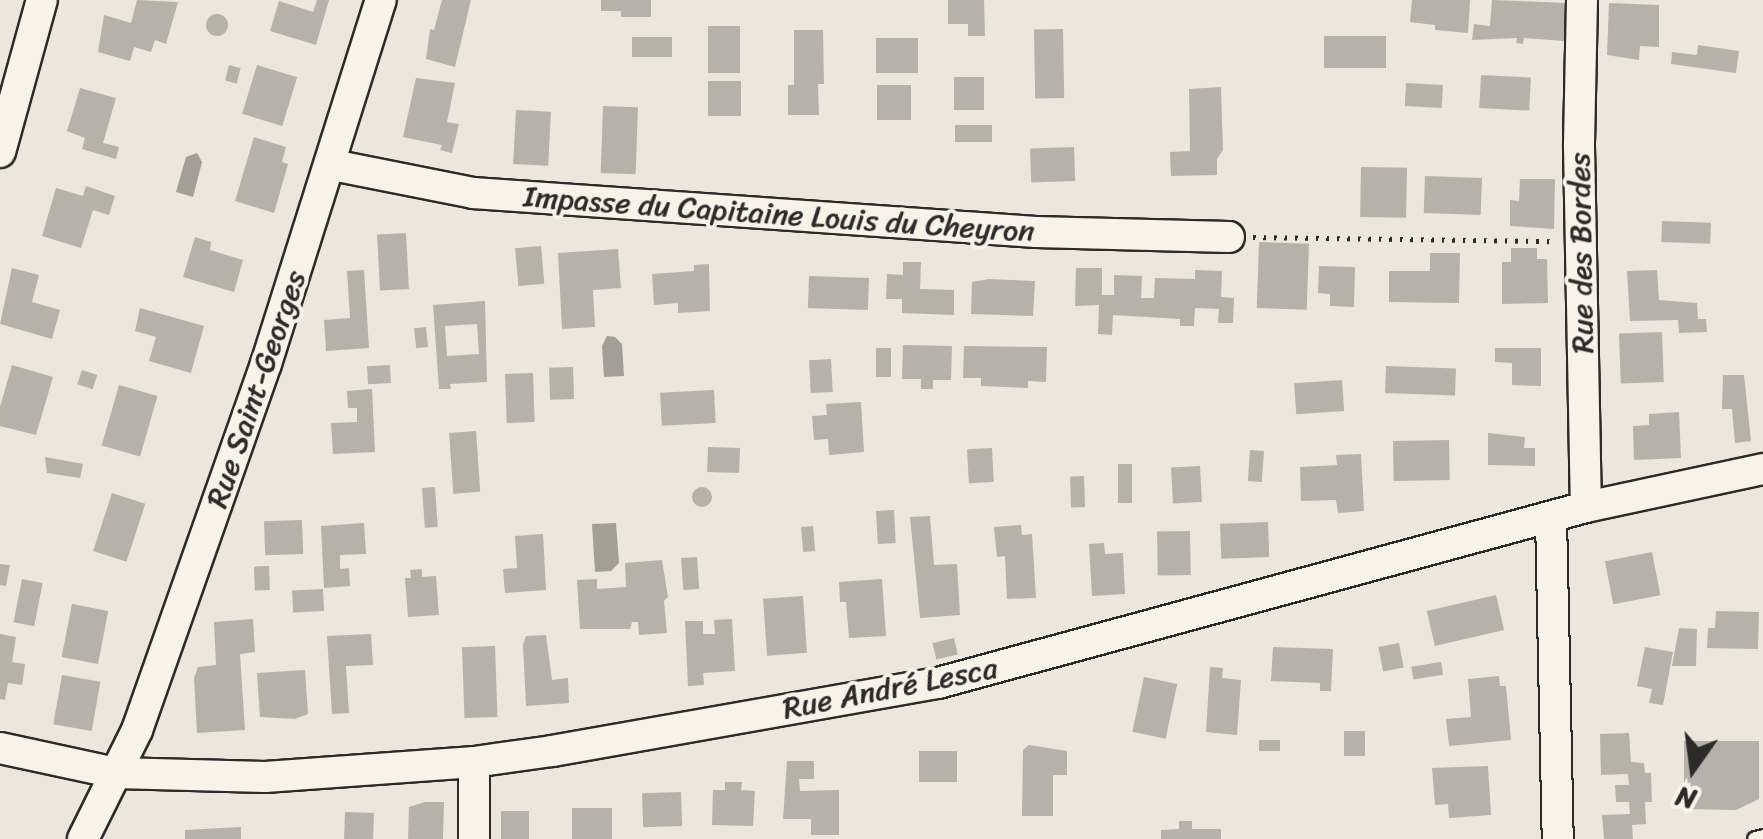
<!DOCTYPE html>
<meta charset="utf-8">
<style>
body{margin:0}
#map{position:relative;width:1763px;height:839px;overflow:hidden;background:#ebe7dd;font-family:Sriracha,sans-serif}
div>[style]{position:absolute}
.water>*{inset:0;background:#a29f98}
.building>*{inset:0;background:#b5b2ab;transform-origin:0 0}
.round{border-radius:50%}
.path>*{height:5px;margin-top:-2.5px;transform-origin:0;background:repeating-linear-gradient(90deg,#2b2b2b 0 2.5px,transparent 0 10.5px)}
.roads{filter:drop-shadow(2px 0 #2b2b2b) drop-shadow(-2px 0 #2b2b2b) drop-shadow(0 2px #2b2b2b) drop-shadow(0 -2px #2b2b2b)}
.lane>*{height:15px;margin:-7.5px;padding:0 7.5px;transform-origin:7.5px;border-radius:7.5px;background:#f7f3e8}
.street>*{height:30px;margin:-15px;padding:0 15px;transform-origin:15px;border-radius:15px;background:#f7f3e8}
span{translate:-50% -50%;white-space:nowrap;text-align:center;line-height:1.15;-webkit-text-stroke:8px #f7f3e8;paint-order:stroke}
.street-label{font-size:30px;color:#2b2b2b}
.north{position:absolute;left:1643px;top:719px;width:100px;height:100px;-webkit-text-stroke:8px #f7f3e8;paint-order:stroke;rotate:194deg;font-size:28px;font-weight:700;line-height:40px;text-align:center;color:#2b2b2b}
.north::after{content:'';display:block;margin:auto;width:35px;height:45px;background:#2b2b2b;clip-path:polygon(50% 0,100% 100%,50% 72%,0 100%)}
</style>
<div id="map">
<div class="water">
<i style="clip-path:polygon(197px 153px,202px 162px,193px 197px,176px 192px,186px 157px)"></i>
<i style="clip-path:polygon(607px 336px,615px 337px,622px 344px,624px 376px,604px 377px,602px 346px)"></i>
<i style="clip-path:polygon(616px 523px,619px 563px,611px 571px,595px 572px,592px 524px)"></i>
</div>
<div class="building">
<i style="clip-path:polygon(137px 0,178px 2px,166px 44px,155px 40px,151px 52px,134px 47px,130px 61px,98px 52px,104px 15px,131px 23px)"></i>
<i style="clip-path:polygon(317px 0,329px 0,316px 45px,270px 31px,279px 1px,313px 12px)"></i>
<i style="clip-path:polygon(442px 0,471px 0,455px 67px,426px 59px,430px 29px,434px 30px)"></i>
<i style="clip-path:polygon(601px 0,651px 0,651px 17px,621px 17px,621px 11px,601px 11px)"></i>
<i style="clip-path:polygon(948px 0,984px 0,985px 36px,968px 36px,968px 24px,948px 24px)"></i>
<i style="clip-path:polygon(1412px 0,1470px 0,1468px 33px,1435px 30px,1435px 25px,1410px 22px)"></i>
<i style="clip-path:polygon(1492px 0,1567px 3px,1564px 41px,1524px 38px,1523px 44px,1516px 43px,1517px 38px,1472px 40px,1474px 24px,1490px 26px)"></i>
<i style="clip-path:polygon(1609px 3px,1659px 5px,1659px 47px,1640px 46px,1639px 60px,1607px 55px)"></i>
<i class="round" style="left:206px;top:14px;width:22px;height:22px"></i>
<i style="left:740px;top:26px;width:47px;height:32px;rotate:90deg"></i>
<i style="left:1063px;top:29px;width:69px;height:29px;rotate:89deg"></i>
<i style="clip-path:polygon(794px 30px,823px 30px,824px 84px,818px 84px,819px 115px,788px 115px,788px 85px,794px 85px)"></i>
<i style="left:1324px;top:36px;width:62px;height:32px"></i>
<i style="left:632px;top:37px;width:40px;height:20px"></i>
<i style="left:876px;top:38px;width:42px;height:35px"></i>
<i style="clip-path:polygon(1698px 45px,1739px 51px,1736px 73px,1671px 64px,1672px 52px,1697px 55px)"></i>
<i style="left:229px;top:65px;width:12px;height:16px;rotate:14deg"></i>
<i style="left:257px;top:65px;width:42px;height:51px;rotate:17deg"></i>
<i style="left:1481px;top:75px;width:50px;height:33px;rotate:3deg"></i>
<i style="left:984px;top:77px;width:33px;height:30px;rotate:90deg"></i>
<i style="clip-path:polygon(416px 78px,455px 83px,447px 122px,459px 124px,452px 153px,440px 150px,442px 145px,403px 137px)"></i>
<i style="left:708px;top:81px;width:33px;height:35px"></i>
<i style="left:1406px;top:83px;width:37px;height:23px;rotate:3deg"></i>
<i style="left:877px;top:85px;width:34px;height:35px"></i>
<i style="clip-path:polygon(1221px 87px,1223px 150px,1217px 159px,1217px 175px,1171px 176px,1170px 152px,1190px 151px,1189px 89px)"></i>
<i style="clip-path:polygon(80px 88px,116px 98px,103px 143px,119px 147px,116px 159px,82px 149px,85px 138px,67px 131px)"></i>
<i style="left:603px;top:106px;width:35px;height:67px;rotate:2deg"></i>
<i style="left:516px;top:110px;width:35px;height:54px;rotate:3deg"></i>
<i style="left:992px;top:125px;width:17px;height:37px;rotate:90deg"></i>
<i style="clip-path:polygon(254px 137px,286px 147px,282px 162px,288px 164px,274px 213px,235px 201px)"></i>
<i style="left:1074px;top:147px;width:34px;height:44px;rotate:88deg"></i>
<i style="left:1361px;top:167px;width:46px;height:50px;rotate:1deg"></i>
<i style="left:1425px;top:176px;width:57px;height:37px;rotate:2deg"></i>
<i style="clip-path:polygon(1520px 179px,1555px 179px,1554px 229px,1510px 226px,1510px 200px,1519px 201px)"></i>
<i style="clip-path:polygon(86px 186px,115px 196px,109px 215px,93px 210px,81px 248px,42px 236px,56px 188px,83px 196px)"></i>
<i style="left:1662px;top:221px;width:49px;height:21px;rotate:2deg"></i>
<i style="left:406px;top:233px;width:56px;height:29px;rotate:87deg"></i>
<i style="clip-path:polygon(195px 237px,211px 242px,210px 250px,243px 260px,234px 292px,183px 277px)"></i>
<i style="left:1259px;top:242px;width:50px;height:66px;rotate:2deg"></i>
<i style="left:541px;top:246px;width:38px;height:26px;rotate:85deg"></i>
<i style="clip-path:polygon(1511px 248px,1537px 248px,1537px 259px,1547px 259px,1548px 303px,1502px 304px,1502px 262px,1511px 262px)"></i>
<i style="clip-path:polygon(618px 249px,621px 288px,593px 290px,595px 327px,562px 329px,558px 253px)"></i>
<i style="clip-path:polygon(1430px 253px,1460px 253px,1459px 303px,1389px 302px,1389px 271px,1430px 271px)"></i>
<i style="clip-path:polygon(903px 262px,921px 262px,920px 289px,954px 290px,954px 315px,902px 313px,902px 299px,886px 299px,887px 274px,903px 275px)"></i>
<i style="clip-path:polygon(709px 264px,710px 311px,678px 313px,678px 303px,654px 305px,652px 274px,694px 271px,694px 265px)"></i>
<i style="clip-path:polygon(1319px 266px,1355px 267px,1354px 307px,1330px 306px,1330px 294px,1318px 293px)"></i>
<i style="clip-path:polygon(12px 268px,39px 275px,32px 302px,60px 310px,52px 339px,0 324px)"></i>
<i style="clip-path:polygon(1076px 268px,1102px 268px,1102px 295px,1114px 295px,1114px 275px,1142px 276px,1141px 298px,1154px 298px,1155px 278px,1195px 279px,1195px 270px,1222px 271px,1221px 297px,1234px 298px,1233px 323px,1218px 323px,1219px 309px,1195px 308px,1194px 326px,1180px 326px,1180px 319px,1113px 315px,1112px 335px,1098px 334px,1099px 305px,1075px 306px)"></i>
<i style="clip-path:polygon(364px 270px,369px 348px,326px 351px,324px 320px,350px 318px,347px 271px)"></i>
<i style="clip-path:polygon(1657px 270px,1659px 300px,1697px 303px,1698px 319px,1706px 319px,1707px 332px,1679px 333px,1678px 320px,1630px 321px,1627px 271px)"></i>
<i style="left:809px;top:276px;width:60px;height:32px;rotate:2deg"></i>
<i style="clip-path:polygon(989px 279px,1035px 281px,1033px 316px,971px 314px,972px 282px)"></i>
<i style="clip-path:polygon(evenodd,485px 301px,487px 382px,450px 384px,451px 389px,439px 389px,433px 305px,485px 301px,477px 324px,479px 354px,447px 356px,445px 326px,477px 324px)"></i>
<i style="clip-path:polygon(140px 308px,204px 326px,191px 373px,149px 361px,156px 337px,135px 331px)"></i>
<i style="left:426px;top:327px;width:20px;height:12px;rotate:84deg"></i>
<i style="left:1662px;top:332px;width:50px;height:43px;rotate:88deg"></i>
<i style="clip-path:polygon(903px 345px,952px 346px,951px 380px,933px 380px,933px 389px,921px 389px,921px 379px,902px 379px)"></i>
<i style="clip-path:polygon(964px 346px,1047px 347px,1046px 382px,1028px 381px,1028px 388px,981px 386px,981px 378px,963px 378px)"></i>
<i style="left:876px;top:348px;width:15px;height:29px"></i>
<i style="clip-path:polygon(1495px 348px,1541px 348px,1541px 386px,1512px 385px,1512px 363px,1495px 362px)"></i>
<i style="left:831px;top:359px;width:33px;height:22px;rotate:87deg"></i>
<i style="clip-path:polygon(12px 365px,53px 377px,36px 435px,0 426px,0 407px)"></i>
<i style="left:390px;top:365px;width:18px;height:23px;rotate:87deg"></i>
<i style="left:1386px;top:366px;width:70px;height:27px;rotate:2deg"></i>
<i style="left:573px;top:367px;width:32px;height:24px;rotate:88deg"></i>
<i style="left:82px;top:370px;width:16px;height:15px;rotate:18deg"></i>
<i style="left:533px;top:373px;width:49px;height:28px;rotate:88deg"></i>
<i style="clip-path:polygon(1723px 375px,1744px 375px,1751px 441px,1735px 443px,1732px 409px,1722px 409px)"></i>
<i style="left:1342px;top:380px;width:31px;height:48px;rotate:86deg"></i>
<i style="left:119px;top:385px;width:40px;height:63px;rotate:16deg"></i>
<i style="clip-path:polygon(372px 389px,375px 452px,333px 454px,331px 423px,357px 422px,357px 408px,348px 408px,347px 391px)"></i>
<i style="left:714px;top:390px;width:33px;height:54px;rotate:87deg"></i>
<i style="clip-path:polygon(861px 402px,864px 452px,829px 455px,828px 439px,814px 440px,812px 416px,827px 415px,826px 404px)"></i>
<i style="clip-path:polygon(1679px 412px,1681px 458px,1634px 460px,1633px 426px,1649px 425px,1649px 414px)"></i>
<i style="left:476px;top:431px;width:61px;height:27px;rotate:86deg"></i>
<i style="clip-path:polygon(1488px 433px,1525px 437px,1524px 448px,1535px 448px,1535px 466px,1488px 465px)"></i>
<i style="left:1449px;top:440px;width:40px;height:56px;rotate:89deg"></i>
<i style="left:708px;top:447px;width:32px;height:25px;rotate:2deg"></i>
<i style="left:992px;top:448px;width:34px;height:25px;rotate:87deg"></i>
<i style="left:1250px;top:450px;width:14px;height:31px;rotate:4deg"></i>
<i style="clip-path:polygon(1361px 454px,1364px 511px,1338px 513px,1336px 500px,1301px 501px,1300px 467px,1337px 465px,1336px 455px)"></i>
<i style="clip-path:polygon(45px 457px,83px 464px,80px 478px,47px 473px)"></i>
<i style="left:1118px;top:464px;width:14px;height:39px"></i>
<i style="left:1200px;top:466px;width:36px;height:29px;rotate:87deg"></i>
<i style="left:1084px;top:476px;width:31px;height:14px;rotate:88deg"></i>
<i style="left:435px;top:487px;width:40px;height:13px;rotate:86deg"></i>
<i class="round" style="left:692px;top:487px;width:20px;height:20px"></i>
<i style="left:112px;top:493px;width:35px;height:61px;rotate:18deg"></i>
<i style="left:894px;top:510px;width:33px;height:18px;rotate:87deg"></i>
<i style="clip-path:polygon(930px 516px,934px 565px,957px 564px,960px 615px,920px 618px,910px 517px)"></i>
<i style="left:302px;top:520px;width:34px;height:38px;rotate:88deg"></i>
<i style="left:1268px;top:522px;width:35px;height:48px;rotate:88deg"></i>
<i style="clip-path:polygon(364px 523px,366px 554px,340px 555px,340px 569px,349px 568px,350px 586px,324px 588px,321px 526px)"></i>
<i style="clip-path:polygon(1021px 525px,1022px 535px,1032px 534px,1036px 598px,1007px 599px,1005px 556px,997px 557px,994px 527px)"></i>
<i style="left:813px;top:526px;width:25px;height:12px;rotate:85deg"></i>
<i style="left:1190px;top:531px;width:44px;height:33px;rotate:89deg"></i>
<i style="clip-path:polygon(543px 534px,546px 590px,505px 593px,503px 569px,517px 568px,515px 536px)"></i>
<i style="clip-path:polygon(1104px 543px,1105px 554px,1123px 553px,1125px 594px,1092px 596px,1089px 544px)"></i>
<i style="left:1652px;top:552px;width:44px;height:48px;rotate:79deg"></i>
<i style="left:697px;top:557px;width:32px;height:16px;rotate:86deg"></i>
<i style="clip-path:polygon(662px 560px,668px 597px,664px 601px,667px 633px,639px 635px,638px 622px,632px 622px,630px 629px,580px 629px,577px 580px,597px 579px,597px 589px,626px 587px,625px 563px)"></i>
<i style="clip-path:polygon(0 564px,10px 565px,6px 586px,0 585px)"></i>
<i style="left:269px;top:566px;width:24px;height:15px;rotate:88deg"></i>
<i style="clip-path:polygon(422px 569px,422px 577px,436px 576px,439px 615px,408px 617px,405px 578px,411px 578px,410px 570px)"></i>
<i style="left:22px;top:579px;width:21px;height:44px;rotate:11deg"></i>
<i style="clip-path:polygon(882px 579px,886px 636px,849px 638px,846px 602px,840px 602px,839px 582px)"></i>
<i style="left:323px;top:589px;width:22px;height:31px;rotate:87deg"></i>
<i style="left:1496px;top:595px;width:36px;height:71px;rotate:77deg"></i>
<i style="left:803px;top:596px;width:57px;height:40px;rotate:86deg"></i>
<i style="left:72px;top:604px;width:37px;height:54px;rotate:11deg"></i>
<i style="clip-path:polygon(1716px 611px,1759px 612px,1758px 649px,1707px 648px,1708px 628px,1715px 628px)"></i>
<i style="clip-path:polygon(253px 619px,255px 652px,240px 654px,245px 730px,197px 733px,194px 678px,198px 667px,216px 665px,214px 622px)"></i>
<i style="clip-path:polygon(732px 619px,735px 671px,703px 673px,704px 685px,688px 686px,685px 621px,703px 621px,703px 634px,715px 634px,714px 620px)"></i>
<i style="clip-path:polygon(1679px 628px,1697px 629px,1696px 666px,1672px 666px)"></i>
<i style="clip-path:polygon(0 634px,16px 637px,12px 662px,25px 664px,22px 685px,8px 683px,5px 700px,0 699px)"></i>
<i style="clip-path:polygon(371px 634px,373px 665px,346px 666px,349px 713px,332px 714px,327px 636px)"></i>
<i style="clip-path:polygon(546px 635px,552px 680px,568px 678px,569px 703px,526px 706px,523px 645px,526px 636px)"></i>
<i style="left:954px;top:638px;width:17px;height:22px;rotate:77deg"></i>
<i style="left:1399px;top:643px;width:25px;height:21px;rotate:79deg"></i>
<i style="left:495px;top:646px;width:71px;height:33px;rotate:88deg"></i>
<i style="clip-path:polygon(1273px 647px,1333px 649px,1331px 691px,1320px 691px,1320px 683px,1271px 681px)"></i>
<i style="clip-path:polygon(1645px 647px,1673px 652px,1663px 705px,1649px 703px,1652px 689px,1637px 686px)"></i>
<i style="left:1441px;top:662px;width:13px;height:30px;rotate:81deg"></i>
<i style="clip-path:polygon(1210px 667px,1223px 668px,1222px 678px,1241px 680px,1237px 735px,1206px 732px)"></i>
<i style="clip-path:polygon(305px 670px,308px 714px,295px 719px,260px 717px,257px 673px)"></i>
<i style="left:62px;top:675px;width:39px;height:50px;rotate:10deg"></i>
<i style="clip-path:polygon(1499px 676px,1500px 686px,1506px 686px,1511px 740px,1449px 746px,1446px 719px,1471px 717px,1468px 679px)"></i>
<i style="left:1144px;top:677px;width:34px;height:56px;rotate:12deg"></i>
<i style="left:1344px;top:731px;width:21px;height:25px"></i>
<i style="clip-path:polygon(1629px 733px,1631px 762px,1644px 763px,1645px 773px,1651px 773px,1652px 802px,1645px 802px,1646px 824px,1632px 825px,1633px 839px,1604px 839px,1602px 815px,1630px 814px,1629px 802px,1616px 802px,1615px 785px,1629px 785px,1628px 774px,1601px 775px,1600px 734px)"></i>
<i style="left:1259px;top:740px;width:21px;height:11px"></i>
<i style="clip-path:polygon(1684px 741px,1759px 741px,1759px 799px,1736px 810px,1684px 809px)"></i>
<i style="clip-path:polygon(1029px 745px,1067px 751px,1067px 775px,1053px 775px,1053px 816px,1022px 816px,1023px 750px)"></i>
<i style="left:919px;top:751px;width:38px;height:31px"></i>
<i style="clip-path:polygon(787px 761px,814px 761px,814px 779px,799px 779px,800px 791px,839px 790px,839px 835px,811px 835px,811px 819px,783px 819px)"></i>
<i style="clip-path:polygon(1488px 766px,1491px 815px,1449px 818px,1448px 804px,1435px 805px,1432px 768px)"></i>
<i style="clip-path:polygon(725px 782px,742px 782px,741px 790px,755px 791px,753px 826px,712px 825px,713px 790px,725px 790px)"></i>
<i style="left:681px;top:792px;width:34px;height:39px;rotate:88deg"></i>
<i style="clip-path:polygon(425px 802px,444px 802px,443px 839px,408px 839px,409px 807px)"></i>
<i style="left:572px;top:808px;width:40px;height:31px"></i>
<i style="left:501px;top:811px;width:28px;height:28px"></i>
<i style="left:345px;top:812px;width:29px;height:27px;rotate:2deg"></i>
<i style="clip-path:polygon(1179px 821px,1192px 821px,1192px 829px,1221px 829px,1221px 839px,1161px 839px,1161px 830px,1179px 829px)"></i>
<i style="clip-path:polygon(241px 827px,241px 839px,185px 839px,185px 830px)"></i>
</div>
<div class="path">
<i style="left:1253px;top:237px;width:299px;rotate:0.8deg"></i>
</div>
<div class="roads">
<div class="lane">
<i style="left:1755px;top:839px;width:8px;rotate:-14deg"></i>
</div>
<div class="street">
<i style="left:1582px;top:0;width:147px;rotate:91.2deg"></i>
<i style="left:1579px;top:147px;width:360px;rotate:88.9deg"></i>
<i style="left:0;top:152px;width:158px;rotate:-74.6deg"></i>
<i style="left:332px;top:165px;width:144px;rotate:11.2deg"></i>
<i style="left:473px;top:193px;width:564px;rotate:3.96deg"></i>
<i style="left:1036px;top:232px;width:193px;rotate:1.5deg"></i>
<i style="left:1551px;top:517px;width:322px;rotate:88.8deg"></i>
<i style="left:0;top:748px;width:119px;rotate:12.2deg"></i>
<i style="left:116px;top:773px;width:149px;rotate:1.5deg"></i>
<i style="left:265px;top:777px;width:210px;rotate:-4.1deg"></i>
<i style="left:474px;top:762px;width:79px;rotate:-8deg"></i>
<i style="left:552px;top:751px;width:392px;rotate:-10deg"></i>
<i style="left:938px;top:683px;width:671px;rotate:-15.2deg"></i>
<i style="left:1586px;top:507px;width:181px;rotate:-12.1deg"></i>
<i style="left:474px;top:762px;width:77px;rotate:90deg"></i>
<i style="left:83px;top:839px;width:122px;rotate:-63.6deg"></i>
<i style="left:137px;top:730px;width:388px;rotate:-70.6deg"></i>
<i style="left:266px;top:364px;width:382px;rotate:-72.5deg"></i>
</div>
</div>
<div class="street-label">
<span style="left:779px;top:214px;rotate:4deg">Impasse du Capitaine Louis du Cheyron</span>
<span style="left:1581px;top:253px;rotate:-91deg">Rue des Bordes</span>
<span style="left:256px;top:389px;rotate:-71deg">Rue Saint-Georges</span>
<span style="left:890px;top:688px;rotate:-11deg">Rue André Lesca</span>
</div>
<div class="north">N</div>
</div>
